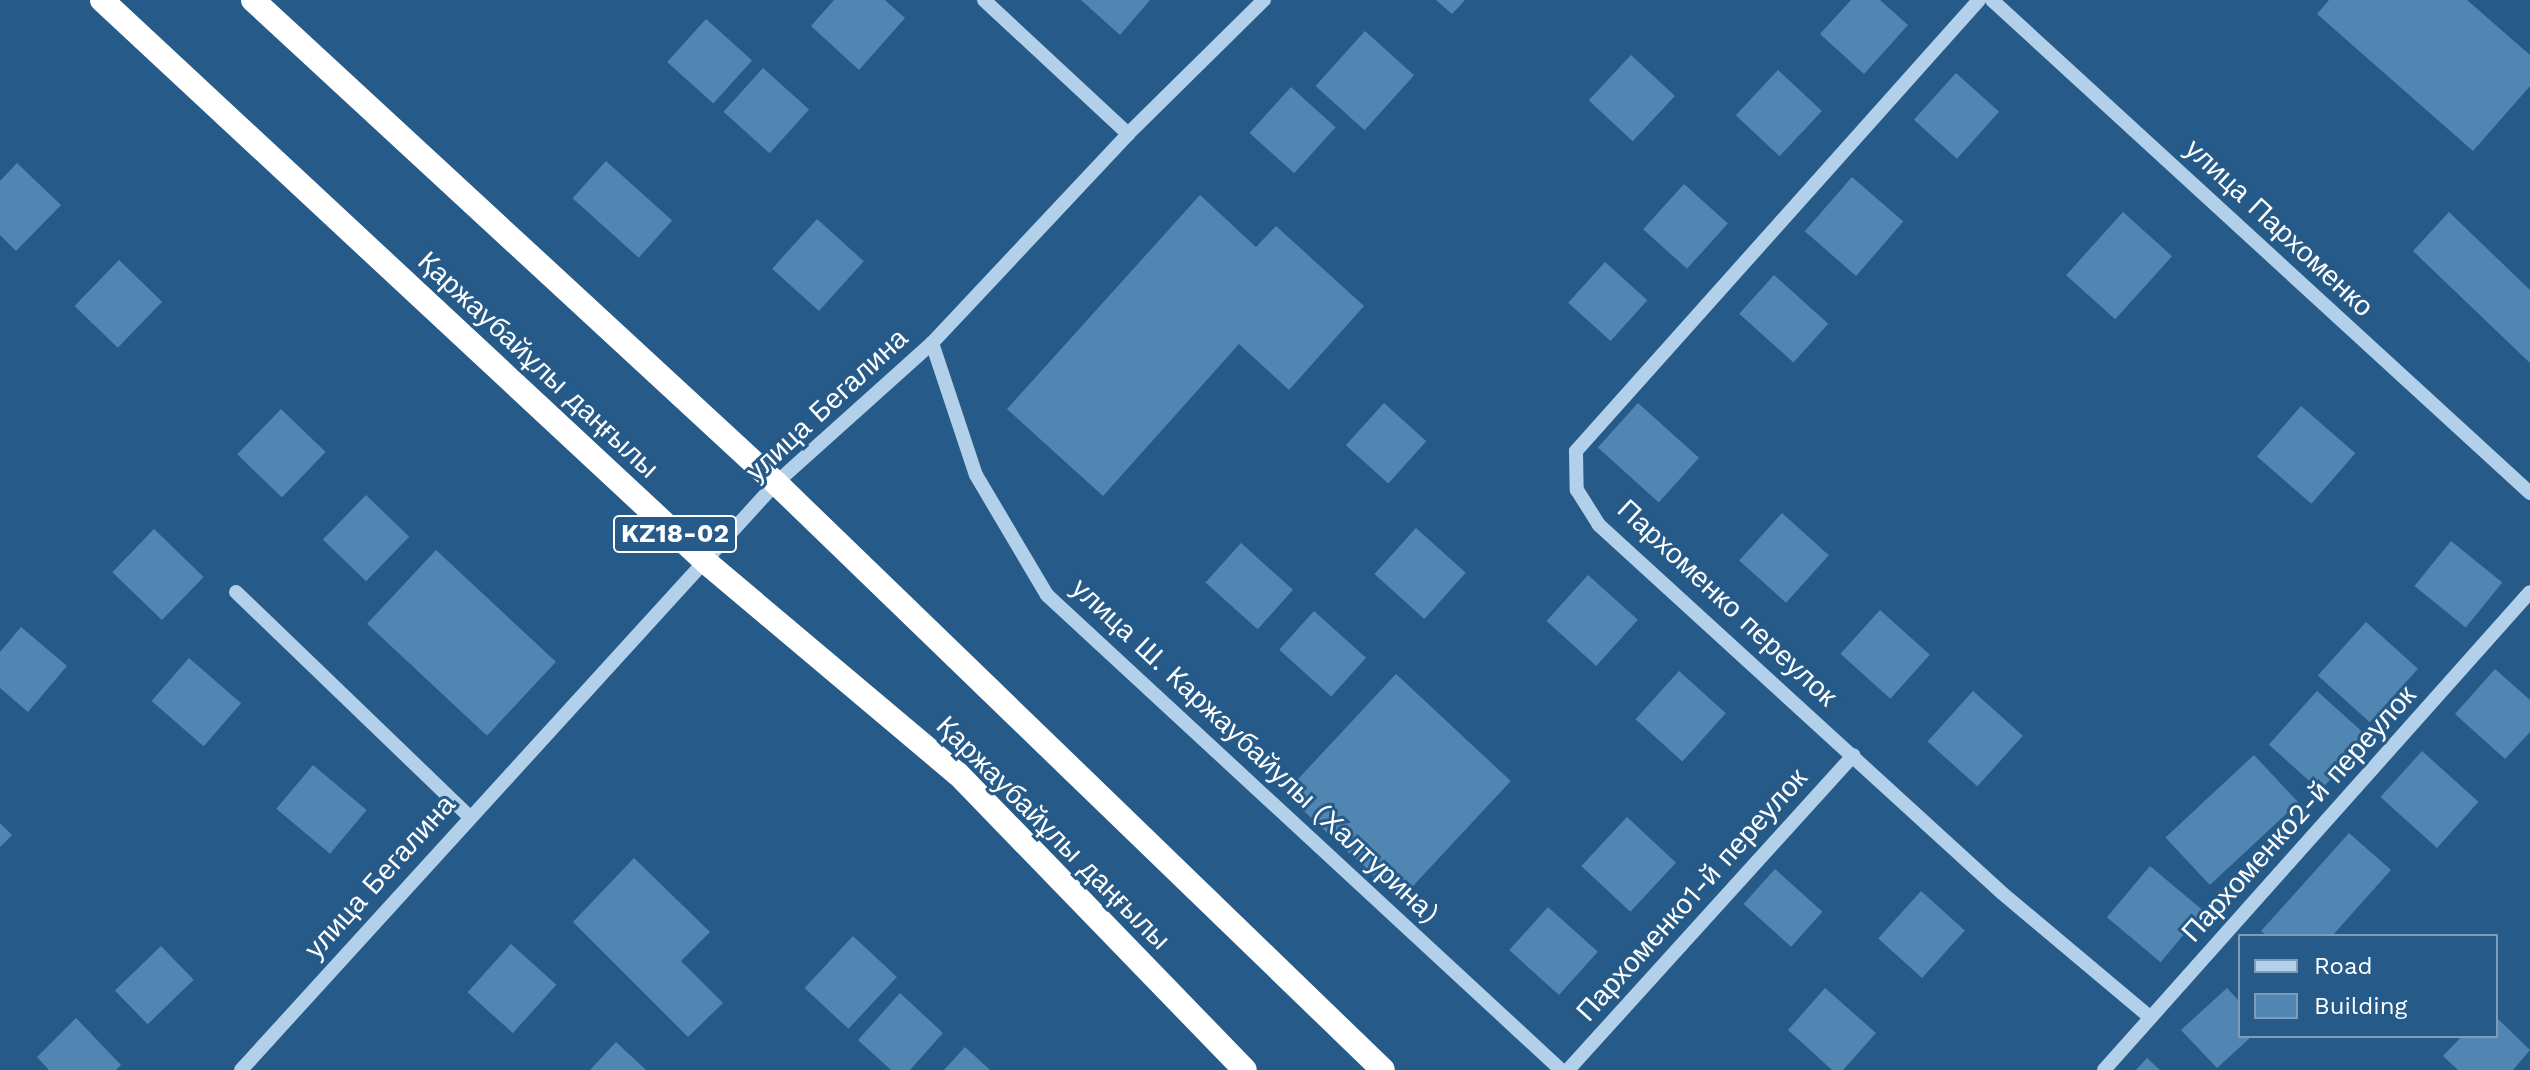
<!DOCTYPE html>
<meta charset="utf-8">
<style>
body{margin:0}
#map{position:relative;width:2530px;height:1070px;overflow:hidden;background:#265a88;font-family:"Work Sans",sans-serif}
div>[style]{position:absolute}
.building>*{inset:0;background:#5286b2;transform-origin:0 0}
.minor>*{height:14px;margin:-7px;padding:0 7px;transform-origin:7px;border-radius:7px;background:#b2d0e9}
.highway>*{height:24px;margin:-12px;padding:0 12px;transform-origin:12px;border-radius:12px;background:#fff}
span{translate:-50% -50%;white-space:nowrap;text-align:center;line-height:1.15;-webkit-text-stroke:6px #265a88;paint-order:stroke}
.shield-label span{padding:2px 6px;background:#265a88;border:2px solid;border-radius:6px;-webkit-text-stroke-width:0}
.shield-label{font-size:26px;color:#fff;font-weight:700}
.street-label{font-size:28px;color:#fff}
.legend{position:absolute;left:2238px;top:934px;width:260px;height:104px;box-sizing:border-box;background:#265a88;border:2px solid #7d9cb8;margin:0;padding:10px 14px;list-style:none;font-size:24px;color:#fff}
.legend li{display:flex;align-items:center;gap:16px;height:40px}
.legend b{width:40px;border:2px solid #7d9cb8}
</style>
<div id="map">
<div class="building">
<i style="clip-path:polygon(834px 0,885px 0,905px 18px,859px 70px,811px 26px)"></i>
<i style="clip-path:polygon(1081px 0,1150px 0,1120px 35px)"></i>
<i style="clip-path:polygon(1436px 0,1465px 0,1452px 14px)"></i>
<i style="clip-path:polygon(1851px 0,1880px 0,1908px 25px,1864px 74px,1820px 34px)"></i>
<i style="clip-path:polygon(2329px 0,2467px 0,2530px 55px,2530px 86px,2473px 151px,2317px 14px)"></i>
<i style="left:706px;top:19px;width:62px;height:58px;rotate:42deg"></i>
<i style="left:1365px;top:31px;width:66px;height:74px;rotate:42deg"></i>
<i style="left:1631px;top:55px;width:60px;height:62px;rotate:43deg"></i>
<i style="left:763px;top:68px;width:62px;height:59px;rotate:42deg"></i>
<i style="left:1778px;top:70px;width:60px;height:62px;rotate:43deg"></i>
<i style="left:1956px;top:73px;width:58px;height:63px;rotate:42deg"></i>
<i style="left:1291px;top:87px;width:60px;height:62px;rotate:42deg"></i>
<i style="left:606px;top:161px;width:89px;height:50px;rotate:42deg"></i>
<i style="clip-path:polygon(17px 163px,61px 205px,16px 251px,0 235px,0 181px)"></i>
<i style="left:1852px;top:177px;width:68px;height:72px;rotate:41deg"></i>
<i style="left:1684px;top:184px;width:59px;height:61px;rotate:42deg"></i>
<i style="clip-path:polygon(1200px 195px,1256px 247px,1276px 226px,1364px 306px,1289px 390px,1239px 344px,1103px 496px,1007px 409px)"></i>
<i style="left:2123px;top:212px;width:66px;height:85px;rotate:42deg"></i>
<i style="clip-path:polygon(2449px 212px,2530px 290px,2530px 363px,2413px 251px)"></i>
<i style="left:817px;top:219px;width:63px;height:67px;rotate:42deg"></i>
<i style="left:119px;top:260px;width:60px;height:64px;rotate:44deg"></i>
<i style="left:1605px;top:262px;width:57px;height:55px;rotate:42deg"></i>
<i style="left:1774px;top:275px;width:73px;height:52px;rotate:42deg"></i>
<i style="left:1384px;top:403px;width:57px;height:57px;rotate:42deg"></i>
<i style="left:1638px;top:403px;width:82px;height:60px;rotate:42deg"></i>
<i style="left:2301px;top:406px;width:72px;height:67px;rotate:41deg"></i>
<i style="left:281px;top:409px;width:62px;height:63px;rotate:44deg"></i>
<i style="left:366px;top:495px;width:60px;height:62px;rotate:44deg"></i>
<i style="left:1782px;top:513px;width:63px;height:64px;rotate:42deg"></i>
<i style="left:1416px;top:528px;width:67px;height:62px;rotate:42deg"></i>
<i style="left:154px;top:529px;width:69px;height:60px;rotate:44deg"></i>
<i style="left:2451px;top:541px;width:66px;height:58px;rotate:39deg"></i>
<i style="left:1241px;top:543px;width:70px;height:53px;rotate:42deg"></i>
<i style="left:436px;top:550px;width:164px;height:101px;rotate:43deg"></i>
<i style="left:1588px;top:575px;width:67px;height:62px;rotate:42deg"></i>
<i style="left:1880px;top:610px;width:67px;height:59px;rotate:42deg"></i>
<i style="left:1314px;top:611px;width:70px;height:52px;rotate:42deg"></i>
<i style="left:2366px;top:622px;width:70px;height:72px;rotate:42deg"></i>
<i style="clip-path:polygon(21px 627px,67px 666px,28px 712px,0 688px,0 652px)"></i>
<i style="left:189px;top:658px;width:69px;height:57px;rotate:41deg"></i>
<i style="clip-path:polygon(2495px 669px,2530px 700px,2530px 732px,2505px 759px,2455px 714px)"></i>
<i style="left:1679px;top:671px;width:63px;height:65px;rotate:42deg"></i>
<i style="left:1396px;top:674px;width:157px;height:163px;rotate:43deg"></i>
<i style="left:1973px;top:691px;width:67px;height:68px;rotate:42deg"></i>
<i style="left:2317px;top:691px;width:69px;height:72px;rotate:42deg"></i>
<i style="left:2422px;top:751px;width:76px;height:62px;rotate:42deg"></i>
<i style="left:2254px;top:755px;width:65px;height:121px;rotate:47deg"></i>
<i style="left:313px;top:765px;width:70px;height:57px;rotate:40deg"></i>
<i style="left:1627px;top:817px;width:67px;height:67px;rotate:43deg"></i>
<i style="clip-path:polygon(0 823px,12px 835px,0 847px)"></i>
<i style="clip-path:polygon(2349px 833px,2391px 870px,2332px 936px,2267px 936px,2261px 931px)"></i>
<i style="clip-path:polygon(634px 858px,710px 932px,681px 961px,723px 1003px,688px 1037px,573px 922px)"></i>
<i style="left:2150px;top:866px;width:70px;height:67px;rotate:40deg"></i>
<i style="left:1775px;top:869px;width:64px;height:47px;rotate:42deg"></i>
<i style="left:1921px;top:891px;width:59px;height:64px;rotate:42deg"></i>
<i style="left:1548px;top:907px;width:67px;height:58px;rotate:42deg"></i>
<i style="left:853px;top:936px;width:60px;height:71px;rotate:43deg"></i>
<i style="left:511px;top:944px;width:61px;height:65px;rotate:42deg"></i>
<i style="left:161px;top:946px;width:47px;height:64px;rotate:46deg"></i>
<i style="clip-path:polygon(1825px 988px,1876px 1033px,1843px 1070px,1832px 1070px,1788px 1030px)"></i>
<i style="clip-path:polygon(2227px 988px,2240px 1002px,2240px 1036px,2252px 1036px,2217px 1068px,2181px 1030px)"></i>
<i style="clip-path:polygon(900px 993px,943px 1033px,910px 1070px,891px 1070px,858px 1040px)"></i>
<i style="clip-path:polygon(2496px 1017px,2530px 1050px,2513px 1070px,2458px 1070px,2443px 1056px,2462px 1036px,2496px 1036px)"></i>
<i style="clip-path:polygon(76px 1018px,121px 1065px,116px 1070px,49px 1070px,37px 1057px)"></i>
<i style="clip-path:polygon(616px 1042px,646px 1070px,590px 1070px)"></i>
<i style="clip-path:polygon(965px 1047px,990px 1070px,944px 1070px)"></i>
<i style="clip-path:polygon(2147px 1058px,2160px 1070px,2136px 1070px)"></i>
</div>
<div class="minor">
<i style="left:984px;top:0;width:197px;rotate:42.9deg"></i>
<i style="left:1979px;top:0;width:605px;rotate:131.78deg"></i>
<i style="left:1576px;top:451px;width:39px;rotate:89deg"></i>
<i style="left:1577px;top:490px;width:41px;rotate:57.8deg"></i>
<i style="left:1599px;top:525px;width:546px;rotate:42.4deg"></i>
<i style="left:2002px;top:893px;width:193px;rotate:40deg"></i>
<i style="left:1992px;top:0;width:730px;rotate:42.5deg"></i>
<i style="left:932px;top:343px;width:139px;rotate:71.6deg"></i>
<i style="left:976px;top:475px;width:139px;rotate:59.4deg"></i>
<i style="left:1047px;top:595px;width:700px;rotate:42.74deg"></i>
<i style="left:236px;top:592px;width:323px;rotate:43.9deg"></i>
<i style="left:241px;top:1070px;width:794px;rotate:-47.65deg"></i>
<i style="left:776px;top:483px;width:210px;rotate:-41.9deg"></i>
<i style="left:932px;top:343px;width:287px;rotate:-46.8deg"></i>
<i style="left:1128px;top:134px;width:191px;rotate:-44.6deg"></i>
<i style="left:1568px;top:1070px;width:425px;rotate:-47.8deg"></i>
<i style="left:2104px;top:1070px;width:640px;rotate:-48.29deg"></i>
</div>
<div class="highway">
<i style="left:102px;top:0;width:826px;rotate:42.94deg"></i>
<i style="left:707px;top:563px;width:328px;rotate:40.1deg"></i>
<i style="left:958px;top:774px;width:412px;rotate:45.9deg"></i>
<i style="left:253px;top:0;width:712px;rotate:42.72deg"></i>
<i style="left:776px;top:483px;width:844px;rotate:44.04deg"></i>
</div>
<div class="shield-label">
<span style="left:675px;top:534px">KZ18-02</span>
</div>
<div class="street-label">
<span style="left:2279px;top:228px;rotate:43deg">улица Пархоменко</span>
<span style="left:538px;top:365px;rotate:43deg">Қаржаубайұлы даңғылы</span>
<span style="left:827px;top:405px;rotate:-43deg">улица Бегалина</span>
<span style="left:1727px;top:603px;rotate:43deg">Пархоменко переулок</span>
<span style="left:1255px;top:751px;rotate:43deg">улица Ш. Каржаубайулы (Халтурина)</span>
<span style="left:2299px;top:814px;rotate:-48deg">Пархоменко2-й переулок</span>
<span style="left:1053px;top:833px;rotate:45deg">Қаржаубайұлы даңғылы</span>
<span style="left:380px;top:877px;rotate:-48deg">улица Бегалина</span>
<span style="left:1692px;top:895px;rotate:-48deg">Пархоменко1-й переулок</span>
</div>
<ul class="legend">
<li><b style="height:10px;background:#b2d0e9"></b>Road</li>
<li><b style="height:22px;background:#5286b2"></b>Building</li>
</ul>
</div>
